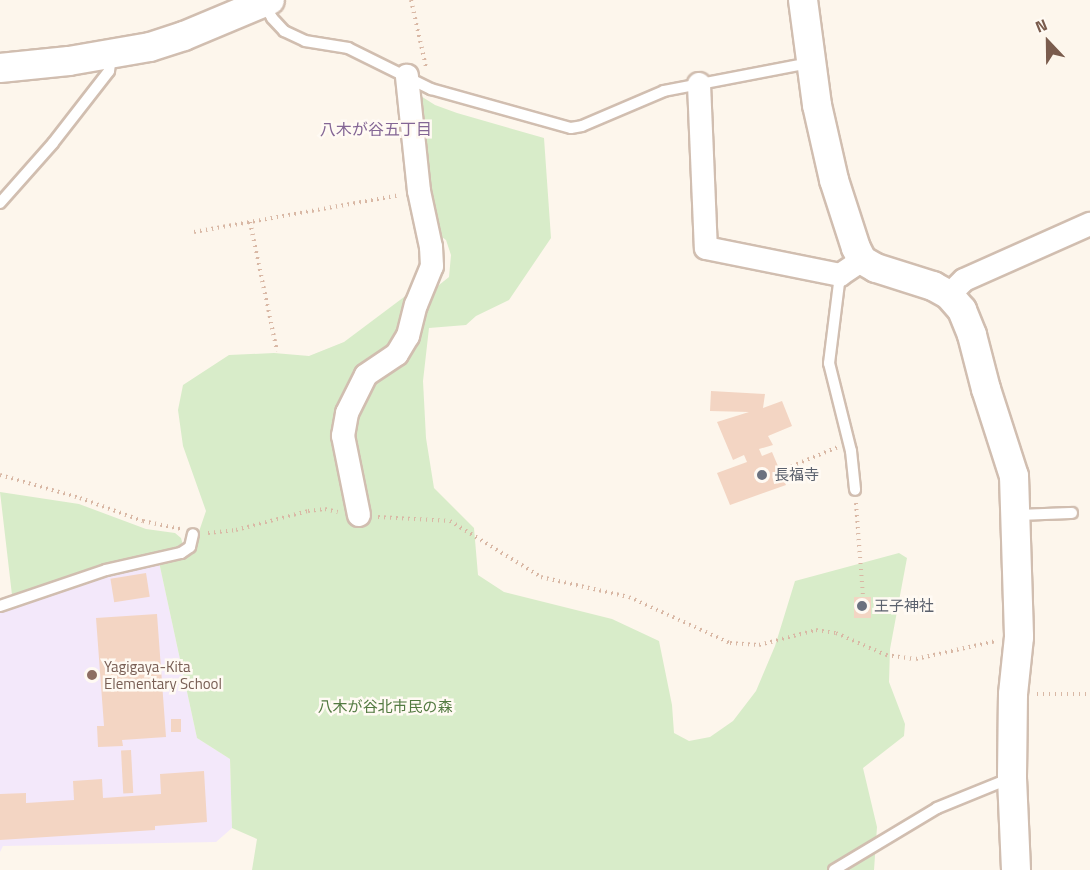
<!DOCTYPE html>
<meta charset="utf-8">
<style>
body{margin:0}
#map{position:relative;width:1090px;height:870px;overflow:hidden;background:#fdf6ec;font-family:"Titillium Web","Noto Sans JP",sans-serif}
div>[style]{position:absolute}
.education>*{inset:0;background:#f3e8fa}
.green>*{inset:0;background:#d8ecc9}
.building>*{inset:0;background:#f3d5c3;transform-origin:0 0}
.path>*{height:4px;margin-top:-2px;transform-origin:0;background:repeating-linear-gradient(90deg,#d9b8a5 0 1.5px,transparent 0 6px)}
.roads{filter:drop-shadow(2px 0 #d1beb0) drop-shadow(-2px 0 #d1beb0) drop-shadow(0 2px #d1beb0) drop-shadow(0 -2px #d1beb0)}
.service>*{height:10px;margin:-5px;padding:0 5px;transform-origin:5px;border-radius:5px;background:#fff}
.minor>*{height:22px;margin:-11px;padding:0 11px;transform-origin:11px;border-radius:11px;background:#fff}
.tertiary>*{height:28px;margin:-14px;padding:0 14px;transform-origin:14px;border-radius:14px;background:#fff}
.dots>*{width:16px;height:16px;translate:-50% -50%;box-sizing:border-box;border:3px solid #fffaf3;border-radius:50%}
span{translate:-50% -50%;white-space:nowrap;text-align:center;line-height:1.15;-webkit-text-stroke:5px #fffaf3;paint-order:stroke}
.worship-label{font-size:15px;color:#5b616d}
.left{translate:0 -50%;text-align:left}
.education-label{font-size:15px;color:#785e54}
.park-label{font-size:15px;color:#537a41}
.neighbourhood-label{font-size:16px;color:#846695}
.north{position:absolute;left:1018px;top:12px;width:60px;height:60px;-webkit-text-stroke:4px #fffaf3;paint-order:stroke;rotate:338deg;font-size:16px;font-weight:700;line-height:24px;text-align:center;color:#7a5c4d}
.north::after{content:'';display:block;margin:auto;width:21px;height:27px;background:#7a5c4d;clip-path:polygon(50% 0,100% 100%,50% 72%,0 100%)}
</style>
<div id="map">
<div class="education">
<i style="clip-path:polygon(159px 562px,197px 738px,230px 759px,232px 828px,216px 842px,3px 846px,0 852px,0 612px,109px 575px)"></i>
</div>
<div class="green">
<i style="clip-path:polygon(416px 93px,435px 105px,457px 113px,544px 138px,551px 238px,509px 300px,476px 316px,466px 325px,429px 328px,423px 381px,426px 438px,434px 488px,474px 528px,478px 575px,504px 592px,612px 619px,659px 641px,672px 705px,674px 733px,689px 741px,710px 737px,733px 721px,756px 691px,775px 646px,795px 581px,899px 553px,907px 558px,890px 649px,889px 682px,905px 724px,904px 736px,863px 768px,877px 827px,874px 870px,252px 870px,257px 839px,232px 828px,230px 759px,197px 738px,159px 562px,184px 557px,192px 552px,206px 511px,183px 446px,178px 410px,183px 385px,229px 355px,274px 353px,309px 356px,344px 342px,404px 297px,434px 289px,449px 277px,451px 255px,446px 240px,434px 231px)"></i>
<i style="clip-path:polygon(0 492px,79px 504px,146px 529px,175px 533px,181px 538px,183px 545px,103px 565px,12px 595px)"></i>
</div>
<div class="building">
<i style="clip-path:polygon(711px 391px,765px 394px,763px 408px,782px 401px,792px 426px,768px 436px,773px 445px,759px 449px,762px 456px,772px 452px,786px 485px,730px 505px,717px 473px,747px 462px,744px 455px,733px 460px,717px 422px,749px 412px,710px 411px)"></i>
<i style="left:146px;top:573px;width:24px;height:36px;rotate:81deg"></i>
<i style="left:854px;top:597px;width:17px;height:21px"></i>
<i style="clip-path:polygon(157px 614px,166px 737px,122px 740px,123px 746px,98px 747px,97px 726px,104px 726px,96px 618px)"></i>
<i style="left:171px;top:719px;width:10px;height:13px"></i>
<i style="left:131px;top:750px;width:43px;height:10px;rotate:87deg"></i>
<i style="clip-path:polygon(204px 771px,207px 822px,155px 826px,155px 830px,0 840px,0 794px,26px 793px,26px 803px,74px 800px,73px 781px,102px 779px,103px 798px,161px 794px,160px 774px)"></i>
</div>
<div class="path">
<i style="left:411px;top:0;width:69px;rotate:77.4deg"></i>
<i style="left:250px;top:222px;width:132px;rotate:78.2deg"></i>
<i style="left:194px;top:232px;width:208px;rotate:-10.2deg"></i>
<i style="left:780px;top:471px;width:63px;rotate:-22.5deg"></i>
<i style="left:0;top:475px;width:83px;rotate:16deg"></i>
<i style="left:80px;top:498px;width:67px;rotate:20.1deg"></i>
<i style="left:143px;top:521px;width:38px;rotate:12deg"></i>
<i style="left:856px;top:503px;width:94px;rotate:85.7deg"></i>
<i style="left:378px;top:517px;width:72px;rotate:3.2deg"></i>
<i style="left:450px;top:521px;width:107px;rotate:31.6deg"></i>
<i style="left:541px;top:577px;width:90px;rotate:12.8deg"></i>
<i style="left:629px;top:597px;width:111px;rotate:24.5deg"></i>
<i style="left:730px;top:643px;width:29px;rotate:4deg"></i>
<i style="left:759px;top:645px;width:59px;rotate:-14.7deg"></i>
<i style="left:816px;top:630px;width:20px;rotate:9deg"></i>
<i style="left:836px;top:633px;width:55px;rotate:23.7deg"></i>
<i style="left:886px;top:655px;width:30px;rotate:8deg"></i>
<i style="left:916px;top:659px;width:82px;rotate:-12.7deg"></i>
<i style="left:208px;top:533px;width:28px;rotate:-6deg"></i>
<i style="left:236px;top:530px;width:74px;rotate:-14.8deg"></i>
<i style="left:308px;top:511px;width:17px;rotate:-7deg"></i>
<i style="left:325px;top:509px;width:13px;rotate:13deg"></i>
<i style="left:1037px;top:694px;width:53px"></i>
</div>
<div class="roads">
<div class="service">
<i style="left:264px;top:4px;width:16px;rotate:60deg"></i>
<i style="left:272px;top:18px;width:18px;rotate:47deg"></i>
<i style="left:284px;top:31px;width:23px;rotate:25deg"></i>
<i style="left:305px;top:41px;width:44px;rotate:9.2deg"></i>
<i style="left:348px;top:48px;width:93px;rotate:26.3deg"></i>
<i style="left:431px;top:89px;width:145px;rotate:15.6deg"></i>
<i style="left:571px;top:128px;width:11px;rotate:-10deg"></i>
<i style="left:582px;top:126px;width:89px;rotate:-23.1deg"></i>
<i style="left:664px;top:91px;width:149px;rotate:-10.9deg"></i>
<i style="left:0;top:203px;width:80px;rotate:-48.5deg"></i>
<i style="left:53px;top:143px;width:91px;rotate:-52.1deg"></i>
<i style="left:109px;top:71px;width:14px;rotate:-82deg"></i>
<i style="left:840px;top:275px;width:89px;rotate:97.1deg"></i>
<i style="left:829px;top:363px;width:91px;rotate:76deg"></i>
<i style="left:851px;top:451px;width:39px;rotate:84deg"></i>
<i style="left:1017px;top:515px;width:55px;rotate:-2.1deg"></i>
<i style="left:0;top:606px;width:112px;rotate:-18.8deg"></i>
<i style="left:106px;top:570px;width:77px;rotate:-12.8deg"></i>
<i style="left:181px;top:553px;width:11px;rotate:-34deg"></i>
<i style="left:190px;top:547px;width:13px;rotate:-77deg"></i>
<i style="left:834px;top:870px;width:120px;rotate:-31deg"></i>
<i style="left:937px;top:808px;width:80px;rotate:-22.1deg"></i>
</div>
<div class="minor">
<i style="left:699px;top:84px;width:164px;rotate:87.6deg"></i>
<i style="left:706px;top:248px;width:137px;rotate:11.4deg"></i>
<i style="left:840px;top:275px;width:27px;rotate:-34deg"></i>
<i style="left:949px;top:295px;width:21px;rotate:-45deg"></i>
<i style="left:964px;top:280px;width:138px;rotate:-24deg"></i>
<i style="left:359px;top:515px;width:81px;rotate:-101.4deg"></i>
<i style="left:343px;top:436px;width:23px;rotate:-80deg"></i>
<i style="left:347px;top:413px;width:42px;rotate:-63.4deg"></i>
<i style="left:366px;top:375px;width:37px;rotate:-34deg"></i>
<i style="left:397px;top:354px;width:21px;rotate:-59deg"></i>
<i style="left:408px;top:336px;width:32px;rotate:-76deg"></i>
<i style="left:416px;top:305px;width:42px;rotate:-67.7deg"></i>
<i style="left:432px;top:266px;width:19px;rotate:-93deg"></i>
<i style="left:431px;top:247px;width:57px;rotate:-102.1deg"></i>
<i style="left:419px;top:191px;width:116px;rotate:-96deg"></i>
</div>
<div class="tertiary">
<i style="left:803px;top:0;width:106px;rotate:82.4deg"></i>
<i style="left:817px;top:105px;width:77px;rotate:77.2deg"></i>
<i style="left:834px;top:180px;width:71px;rotate:72.1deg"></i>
<i style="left:856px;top:248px;width:13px;rotate:63deg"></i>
<i style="left:862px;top:260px;width:16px;rotate:30deg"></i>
<i style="left:876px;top:268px;width:60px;rotate:17.5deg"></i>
<i style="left:933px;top:286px;width:18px;rotate:29deg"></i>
<i style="left:949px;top:295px;width:20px;rotate:49deg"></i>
<i style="left:962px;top:310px;width:27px;rotate:68deg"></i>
<i style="left:972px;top:335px;width:56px;rotate:75.5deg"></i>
<i style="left:986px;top:389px;width:91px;rotate:72.2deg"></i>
<i style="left:1014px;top:476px;width:161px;rotate:88.2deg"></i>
<i style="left:1019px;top:637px;width:57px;rotate:96deg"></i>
<i style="left:1013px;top:694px;width:84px;rotate:90.7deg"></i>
<i style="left:1012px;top:778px;width:92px;rotate:87.5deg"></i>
<i style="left:0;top:68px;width:69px;rotate:-5.8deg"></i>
<i style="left:69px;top:61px;width:82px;rotate:-9.8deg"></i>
<i style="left:150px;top:47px;width:36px;rotate:-18deg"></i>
<i style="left:184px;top:36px;width:93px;rotate:-22.7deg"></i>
</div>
</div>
<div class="dots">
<i style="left:762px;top:475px;background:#6b7280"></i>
<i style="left:862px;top:606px;background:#6b7280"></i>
<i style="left:92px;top:675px;background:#8d6e63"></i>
</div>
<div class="worship-label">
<span class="left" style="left:774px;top:475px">長福寺</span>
<span class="left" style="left:874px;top:606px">王子神社</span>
</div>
<div class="education-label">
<span class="left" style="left:104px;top:675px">Yagigaya-Kita<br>Elementary School</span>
</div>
<div class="park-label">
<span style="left:385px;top:707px">八木が谷北市民の森</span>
</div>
<div class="neighbourhood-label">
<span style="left:376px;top:129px">八木が谷五丁目</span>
</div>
<div class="north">N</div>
</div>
